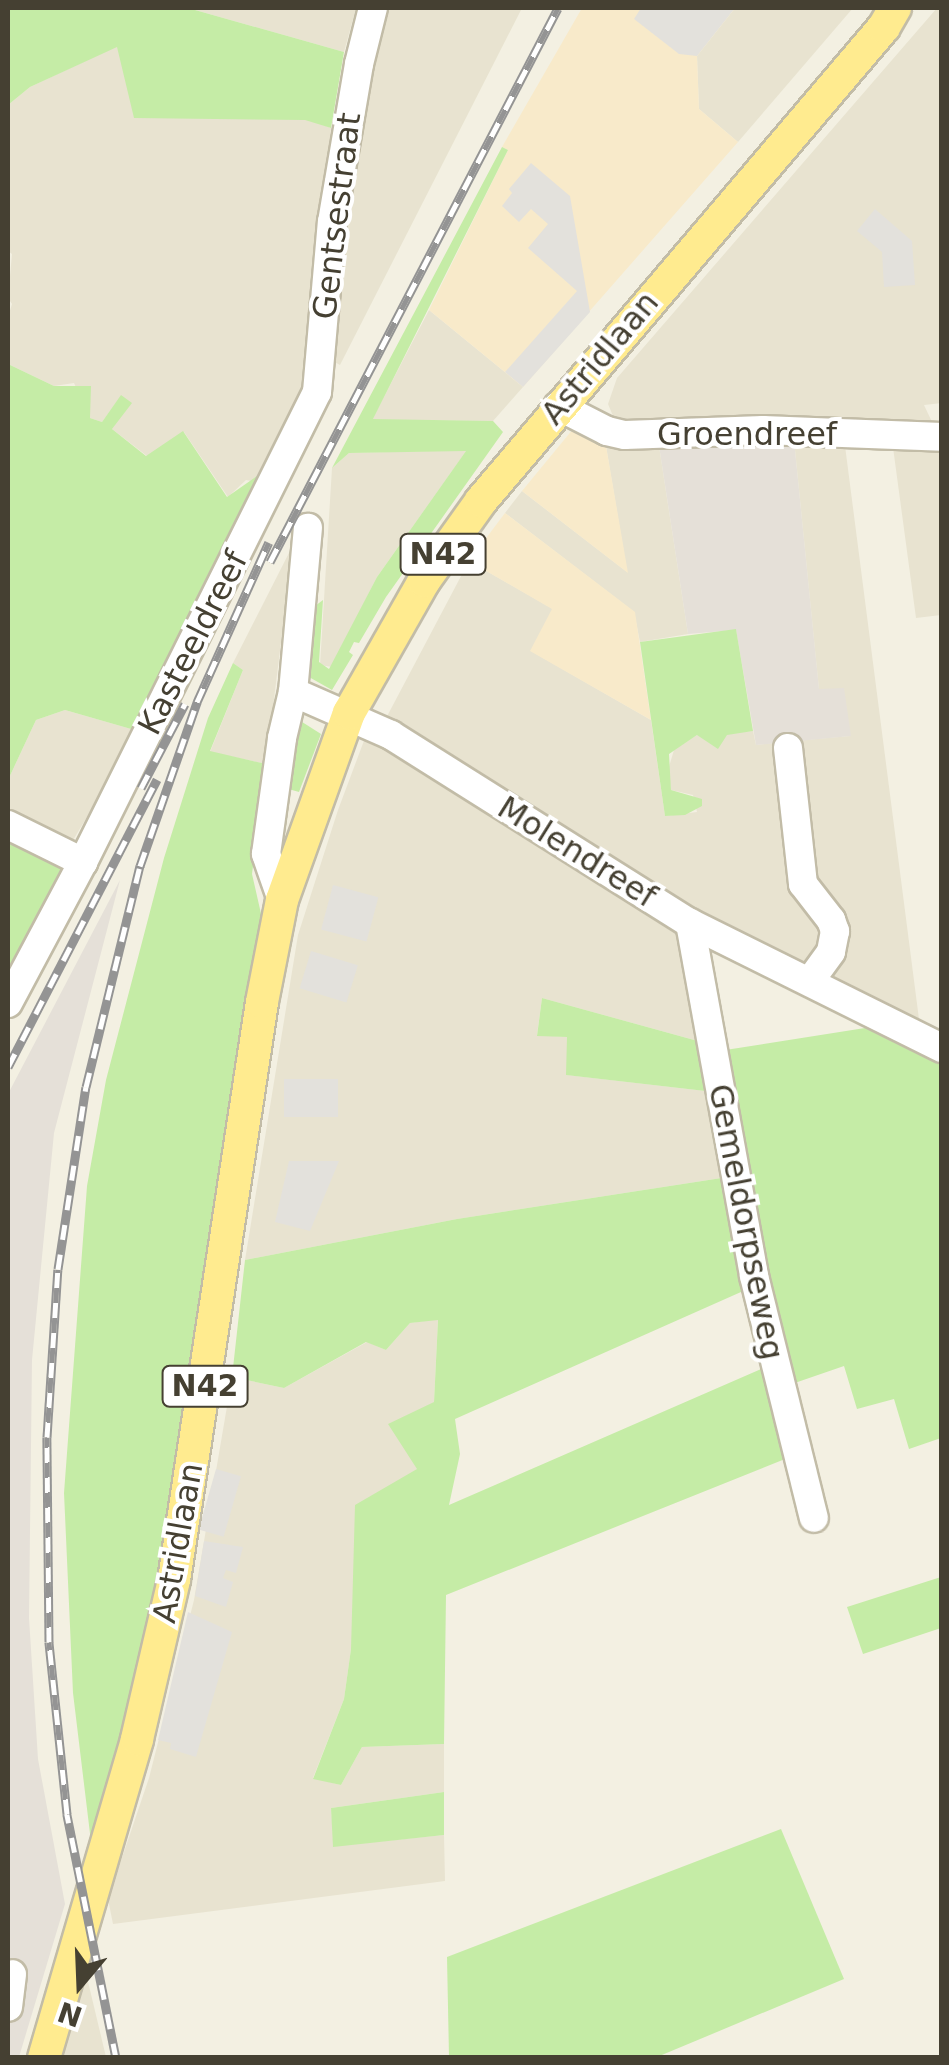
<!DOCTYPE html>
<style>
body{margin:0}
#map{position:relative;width:949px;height:2065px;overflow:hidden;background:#f3f0e2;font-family:"DejaVu Sans",sans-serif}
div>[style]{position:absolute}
.residential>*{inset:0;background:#e8e3d0}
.commercial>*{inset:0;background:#f8eaca}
.industrial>*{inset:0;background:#e5e0d8}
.green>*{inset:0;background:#c5eca6}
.parking>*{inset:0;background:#e3e1dc;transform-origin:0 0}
.roads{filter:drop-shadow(2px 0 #c2bca7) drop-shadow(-2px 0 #c2bca7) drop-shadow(0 2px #c2bca7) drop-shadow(0 -2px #c2bca7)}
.minor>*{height:28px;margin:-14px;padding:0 14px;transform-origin:14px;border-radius:14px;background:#fff}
.major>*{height:32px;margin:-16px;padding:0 16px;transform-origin:16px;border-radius:16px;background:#ffeb8f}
.rail>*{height:9px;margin-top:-4.5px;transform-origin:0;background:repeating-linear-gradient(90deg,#fff 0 15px,#949494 0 30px);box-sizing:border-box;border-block:2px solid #949494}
span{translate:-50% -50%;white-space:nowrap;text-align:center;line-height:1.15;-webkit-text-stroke:8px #fff;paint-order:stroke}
.shield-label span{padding:2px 8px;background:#fff;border:2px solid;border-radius:8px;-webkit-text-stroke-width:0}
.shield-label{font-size:30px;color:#454032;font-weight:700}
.street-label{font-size:32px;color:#454032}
.frame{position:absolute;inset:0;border:10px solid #454032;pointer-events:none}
.north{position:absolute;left:30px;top:1935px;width:100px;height:100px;-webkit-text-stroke:8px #fff;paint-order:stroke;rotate:199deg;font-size:28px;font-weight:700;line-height:40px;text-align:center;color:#454032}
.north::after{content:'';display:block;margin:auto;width:35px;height:45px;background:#454032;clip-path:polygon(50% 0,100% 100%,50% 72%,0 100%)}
</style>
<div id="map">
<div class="residential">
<i style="clip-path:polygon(188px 8px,356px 8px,344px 52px)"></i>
<i style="clip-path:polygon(386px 8px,522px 8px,340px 365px,331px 360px,352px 165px)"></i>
<i style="clip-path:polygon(735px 8px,853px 8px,738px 142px,699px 109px,697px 56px)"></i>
<i style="clip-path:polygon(937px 8px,941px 8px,942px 403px,924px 405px,941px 441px,941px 615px,916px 618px,892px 440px,616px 423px,608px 404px,617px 378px)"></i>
<i style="clip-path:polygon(117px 46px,331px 128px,304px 401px,265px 484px,246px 480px,228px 497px,184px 432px,147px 456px,112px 429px,121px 396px,102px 422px,90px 418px,74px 383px,54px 386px,8px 364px,8px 317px,12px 304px,8px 298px,12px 254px,8px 251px,8px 105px,30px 87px)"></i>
<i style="clip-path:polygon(429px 310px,523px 387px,493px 421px,372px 420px)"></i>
<i style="clip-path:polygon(844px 438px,920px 1027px,831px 980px,793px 741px,850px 736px,819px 690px,794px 440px)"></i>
<i style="clip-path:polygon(606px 446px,659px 446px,688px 634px,640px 642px,634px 612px,505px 513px,522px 491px,627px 572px)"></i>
<i style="clip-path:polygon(467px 450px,377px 577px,332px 667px,320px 665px,332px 468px,349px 453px)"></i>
<i style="clip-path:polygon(293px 545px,266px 764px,210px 752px,243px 670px,233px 663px)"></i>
<i style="clip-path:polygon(469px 561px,553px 609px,531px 651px,651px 720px,665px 816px,697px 812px,693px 795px,671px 790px,668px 770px,674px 750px,697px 735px,753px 731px,756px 745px,774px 743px,795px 885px,817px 916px,825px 943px,803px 968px,684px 913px,384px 722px)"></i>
<i style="clip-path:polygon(65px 710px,138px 731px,72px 842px,8px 812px,8px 780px,36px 720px)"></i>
<i style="clip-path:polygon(371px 736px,682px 929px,705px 1043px,542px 998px,537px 1035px,567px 1037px,567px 1075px,714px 1092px,728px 1177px,457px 1219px,245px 1260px,298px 935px,338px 810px,365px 738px)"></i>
<i style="clip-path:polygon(438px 1319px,434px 1402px,417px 1469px,351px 1649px,344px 1699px,313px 1778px,341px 1785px,362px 1747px,444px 1744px,444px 1792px,331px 1808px,334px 1846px,444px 1835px,445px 1881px,113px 1924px,108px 1899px,149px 1778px,194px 1600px,232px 1377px,284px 1388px,367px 1342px,386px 1350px,410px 1323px)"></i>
<i style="clip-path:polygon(85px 1969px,106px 2057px,58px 2057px)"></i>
</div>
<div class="commercial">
<i style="clip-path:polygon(582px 8px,735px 8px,697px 56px,699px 109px,738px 142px,523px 387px,429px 310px,508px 150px,502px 147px)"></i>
<i style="clip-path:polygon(578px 423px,606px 446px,628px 573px,522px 491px)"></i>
<i style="clip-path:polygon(505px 513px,635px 612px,651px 720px,530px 651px,552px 609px,469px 561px)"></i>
</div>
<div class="industrial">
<i style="clip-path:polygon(794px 440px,819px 689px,844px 688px,851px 736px,756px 745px,736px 630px,688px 634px,659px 446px)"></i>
<i style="clip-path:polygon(120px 880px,54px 1133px,32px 1360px,29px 1618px,38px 1759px,65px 1904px,19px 2057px,8px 2058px,8px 1094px)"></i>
</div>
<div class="green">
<i style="clip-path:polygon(8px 8px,188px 8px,344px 52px,331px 128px,305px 120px,134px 118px,117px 47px,30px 87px,8px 105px)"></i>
<i style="clip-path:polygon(502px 147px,508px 150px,373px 419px,493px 421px,503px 432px,386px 597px,359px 643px,354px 642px,349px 652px,353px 655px,332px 690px,309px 677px,315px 606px,323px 600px,319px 662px,329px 669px,377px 577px,466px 451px,349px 453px,332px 468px)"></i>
<i style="clip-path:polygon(8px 364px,54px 386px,91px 386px,90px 418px,102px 422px,121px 395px,132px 403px,112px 429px,146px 456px,183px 431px,227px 497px,257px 476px,265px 484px,138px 731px,65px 710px,36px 720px,8px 780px)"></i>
<i style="clip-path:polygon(736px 629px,753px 731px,727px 735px,718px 749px,697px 735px,669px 754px,671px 790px,702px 799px,702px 806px,685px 815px,665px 816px,640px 642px)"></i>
<i style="clip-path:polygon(233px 663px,243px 670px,210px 751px,266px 764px,252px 874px,262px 918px,162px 1561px,92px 1850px,73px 1693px,64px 1493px,87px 1186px,106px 1080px,164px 858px,208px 718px)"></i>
<i style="clip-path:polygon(299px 720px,321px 734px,299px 792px,285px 788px)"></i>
<i style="clip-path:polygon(8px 841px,65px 870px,8px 981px)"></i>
<i style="clip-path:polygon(542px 998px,705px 1043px,714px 1092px,566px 1075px,567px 1037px,537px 1036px)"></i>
<i style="clip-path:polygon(884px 1025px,941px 1060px,941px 1438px,909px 1449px,894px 1399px,857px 1409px,844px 1366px,786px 1386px,719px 1051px)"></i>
<i style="clip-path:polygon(728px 1177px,750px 1288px,455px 1419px,460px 1454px,449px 1505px,766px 1367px,790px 1457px,446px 1595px,444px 1744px,362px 1747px,341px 1785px,313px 1779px,344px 1699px,351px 1649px,355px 1505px,417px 1469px,388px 1424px,434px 1402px,438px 1320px,410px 1323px,386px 1350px,366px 1342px,284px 1388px,232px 1377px,245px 1260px,457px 1219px)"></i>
<i style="clip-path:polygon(941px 1577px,941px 1628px,863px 1654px,847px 1607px)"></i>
<i style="clip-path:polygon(444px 1792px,444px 1835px,333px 1847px,331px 1808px)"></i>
<i style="clip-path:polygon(781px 1829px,844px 1979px,657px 2057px,449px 2057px,447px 1957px)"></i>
</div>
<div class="parking">
<i style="clip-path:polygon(641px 8px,735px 8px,697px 56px,679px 54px,634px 19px)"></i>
<i style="clip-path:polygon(531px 163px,570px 196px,590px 312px,523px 387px,505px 372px,577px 291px,528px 248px,548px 224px,531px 209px,519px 222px,502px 206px,512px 193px,509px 189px)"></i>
<i style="clip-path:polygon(875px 209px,912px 241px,915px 285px,884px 287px,882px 252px,857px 231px)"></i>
<i style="left:333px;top:885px;width:47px;height:46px;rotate:15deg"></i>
<i style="left:311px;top:951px;width:49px;height:39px;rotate:17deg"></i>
<i style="left:284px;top:1079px;width:54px;height:38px"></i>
<i style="clip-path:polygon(289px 1161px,339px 1161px,310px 1231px,275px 1222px)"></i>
<i style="left:216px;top:1469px;width:26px;height:63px;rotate:16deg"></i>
<i style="clip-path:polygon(204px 1541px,243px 1547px,236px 1573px,226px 1570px,223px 1578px,233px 1582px,226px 1607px,195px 1596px)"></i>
<i style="clip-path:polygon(188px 1612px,232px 1632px,196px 1757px,170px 1749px,171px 1743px,158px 1740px)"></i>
</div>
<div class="roads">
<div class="minor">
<i style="left:558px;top:406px;width:55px;rotate:27deg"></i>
<i style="left:607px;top:431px;width:18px;rotate:13deg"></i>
<i style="left:625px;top:435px;width:138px;rotate:-2.1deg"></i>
<i style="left:763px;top:430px;width:179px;rotate:2.2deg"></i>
<i style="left:293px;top:692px;width:107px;rotate:23.7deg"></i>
<i style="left:391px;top:735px;width:353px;rotate:32.2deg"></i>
<i style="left:690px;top:923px;width:281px;rotate:26.4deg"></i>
<i style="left:788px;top:748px;width:137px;rotate:83.7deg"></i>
<i style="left:803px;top:884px;width:46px;rotate:52.1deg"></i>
<i style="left:831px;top:920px;width:12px;rotate:70deg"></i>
<i style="left:835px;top:931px;width:21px;rotate:101deg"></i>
<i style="left:831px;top:952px;width:36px;rotate:126deg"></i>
<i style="left:8px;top:825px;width:84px;rotate:26.3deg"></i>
<i style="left:282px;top:900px;width:49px;rotate:-109.2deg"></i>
<i style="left:266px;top:854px;width:117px;rotate:-82.1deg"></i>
<i style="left:282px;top:738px;width:47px;rotate:-76.6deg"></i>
<i style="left:293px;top:692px;width:165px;rotate:-84.8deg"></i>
<i style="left:690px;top:923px;width:359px;rotate:79.7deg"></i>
<i style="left:754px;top:1276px;width:249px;rotate:76.1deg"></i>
<i style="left:8px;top:1003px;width:160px;rotate:-62deg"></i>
<i style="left:83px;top:862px;width:525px;rotate:-63.53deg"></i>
<i style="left:317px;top:392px;width:171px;rotate:-85deg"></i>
<i style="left:332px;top:222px;width:160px;rotate:-80.3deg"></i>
<i style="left:359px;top:64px;width:58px;rotate:-76deg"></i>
<i style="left:8px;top:2007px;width:33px;rotate:-83deg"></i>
</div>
<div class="major">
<i style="left:44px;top:2058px;width:332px;rotate:-73.7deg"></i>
<i style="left:137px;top:1739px;width:163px;rotate:-76.9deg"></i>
<i style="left:174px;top:1580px;width:585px;rotate:-81.34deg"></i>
<i style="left:262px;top:1002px;width:104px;rotate:-78.9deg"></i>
<i style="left:282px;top:900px;width:199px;rotate:-70.3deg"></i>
<i style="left:349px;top:713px;width:152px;rotate:-60.4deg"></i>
<i style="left:424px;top:581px;width:98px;rotate:-54.5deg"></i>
<i style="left:481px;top:501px;width:622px;rotate:-49.63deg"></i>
<i style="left:884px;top:27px;width:22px;rotate:-60deg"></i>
</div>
</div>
<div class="rail">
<i style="left:270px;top:562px;width:624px;rotate:-62.53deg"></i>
<i style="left:141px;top:788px;width:95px;rotate:-62.4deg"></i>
<i style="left:8px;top:1067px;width:324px;rotate:-62.6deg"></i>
<i style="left:116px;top:2058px;width:249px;rotate:-101.4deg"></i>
<i style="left:67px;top:1814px;width:173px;rotate:-96deg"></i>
<i style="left:49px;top:1642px;width:205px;rotate:-90.6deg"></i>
<i style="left:47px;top:1437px;width:168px;rotate:-86.3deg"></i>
<i style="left:58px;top:1269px;width:184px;rotate:-81.3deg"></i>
<i style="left:86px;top:1087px;width:228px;rotate:-76.3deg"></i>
<i style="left:140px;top:866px;width:174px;rotate:-70.8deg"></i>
<i style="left:197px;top:702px;width:175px;rotate:-65.8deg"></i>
</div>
<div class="shield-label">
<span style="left:443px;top:554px">N42</span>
<span style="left:205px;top:1386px">N42</span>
</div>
<div class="street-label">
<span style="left:337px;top:216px;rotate:-83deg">Gentsestraat</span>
<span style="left:600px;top:358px;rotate:-50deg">Astridlaan</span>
<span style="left:747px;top:434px">Groendreef</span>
<span style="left:193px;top:643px;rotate:-63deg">Kasteeldreef</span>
<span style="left:577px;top:852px;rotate:32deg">Molendreef</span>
<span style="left:746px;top:1222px;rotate:79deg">Gemeldorpseweg</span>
<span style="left:178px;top:1543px;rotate:-80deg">Astridlaan</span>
</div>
<div class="frame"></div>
<div class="north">N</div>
</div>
